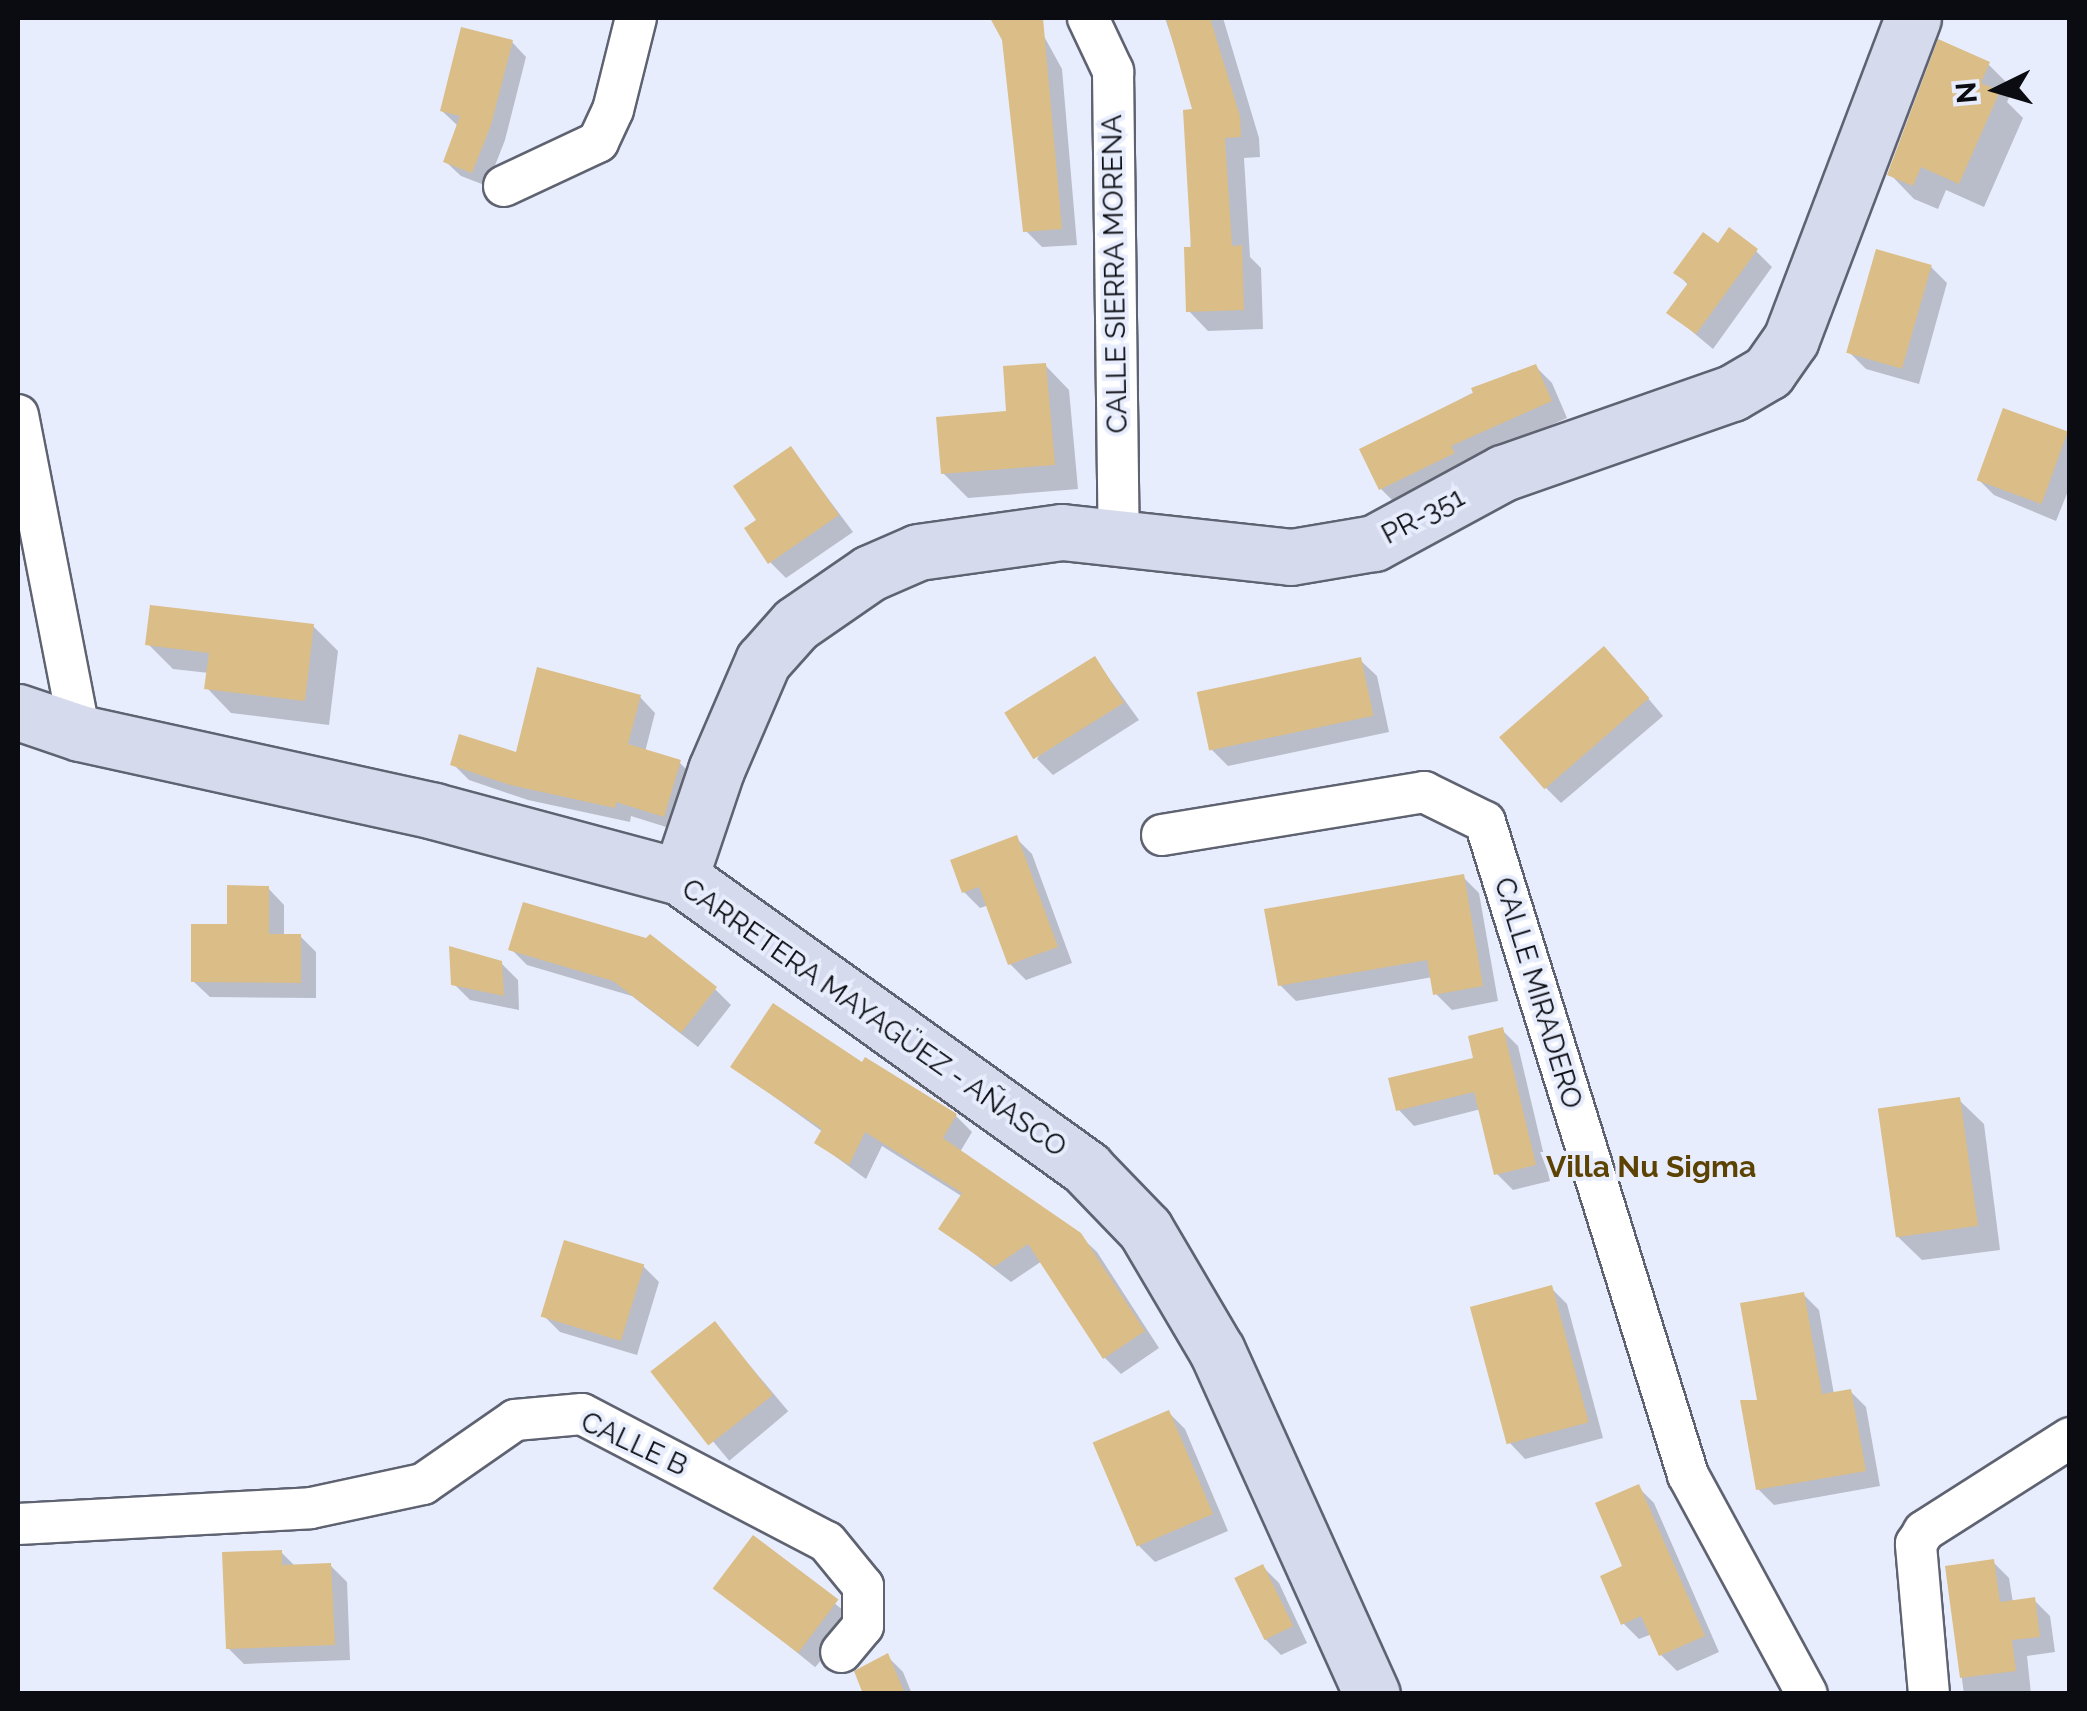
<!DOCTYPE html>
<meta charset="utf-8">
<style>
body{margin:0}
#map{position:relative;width:2087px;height:1711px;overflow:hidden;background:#e8edfd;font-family:Raleway,sans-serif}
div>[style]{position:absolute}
.shadow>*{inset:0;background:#0003;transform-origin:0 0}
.building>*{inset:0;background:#dabd87;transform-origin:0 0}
.roads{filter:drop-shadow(2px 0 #5f6371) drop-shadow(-2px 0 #5f6371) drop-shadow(0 2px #5f6371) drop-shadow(0 -2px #5f6371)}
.street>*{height:40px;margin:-20px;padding:0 20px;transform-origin:20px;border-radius:20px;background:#fff}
.secondary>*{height:55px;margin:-27.5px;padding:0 27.5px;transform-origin:27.5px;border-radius:27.5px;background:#d5daed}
span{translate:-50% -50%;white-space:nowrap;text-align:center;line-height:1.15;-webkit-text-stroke:8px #e8edfd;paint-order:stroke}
.street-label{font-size:28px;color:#0a0c11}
.neighbourhood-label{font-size:30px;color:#5c4203;font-weight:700}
.frame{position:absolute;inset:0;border:20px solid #0a0c11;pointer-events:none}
.north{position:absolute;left:1947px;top:40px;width:100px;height:100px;-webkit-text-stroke:8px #e8edfd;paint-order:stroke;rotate:265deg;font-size:28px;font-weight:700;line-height:40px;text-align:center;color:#0a0c11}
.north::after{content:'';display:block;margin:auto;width:35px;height:45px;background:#0a0c11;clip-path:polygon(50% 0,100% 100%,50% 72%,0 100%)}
</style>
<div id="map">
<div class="shadow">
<i style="clip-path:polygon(992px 18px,1034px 18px,1062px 69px,1077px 245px,1042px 247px,1026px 231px,1004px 39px)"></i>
<i style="clip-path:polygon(1165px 18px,1223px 18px,1259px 138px,1260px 157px,1244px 158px,1250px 257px,1261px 268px,1263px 329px,1208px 331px,1188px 310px,1196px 111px)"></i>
<i style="clip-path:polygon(512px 42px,526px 57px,505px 140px,487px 186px,461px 176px,446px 162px,457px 125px,442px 111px)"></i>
<i style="clip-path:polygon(1988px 64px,2013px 89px,2007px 102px,2023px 118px,1984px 207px,1946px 190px,1938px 209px,1914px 199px,1890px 174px)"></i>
<i style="clip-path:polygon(1719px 247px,1756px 251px,1772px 267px,1713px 349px,1670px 313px,1689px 286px,1676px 272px)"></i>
<i style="clip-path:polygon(1931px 267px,1947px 283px,1919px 384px,1866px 369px,1850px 353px)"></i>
<i style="clip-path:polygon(1045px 365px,1069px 390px,1078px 489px,968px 498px,943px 473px,1009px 413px)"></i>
<i style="clip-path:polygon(1536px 367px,1552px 383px,1567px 418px,1466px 462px,1397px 505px,1381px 489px,1362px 450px,1513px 372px,1516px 376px)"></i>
<i style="clip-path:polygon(2067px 434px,2070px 486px,2056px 521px,1994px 495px,1978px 479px)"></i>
<i style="clip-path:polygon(791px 449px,853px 532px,786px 578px,770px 562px,760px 520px)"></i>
<i style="clip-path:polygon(313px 626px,338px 651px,329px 725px,231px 713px,207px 688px,209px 673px,173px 669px,148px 644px)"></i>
<i style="clip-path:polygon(1095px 659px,1139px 720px,1053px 775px,1037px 759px)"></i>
<i style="clip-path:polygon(1360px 660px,1377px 676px,1389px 732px,1228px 766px,1212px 750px)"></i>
<i style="clip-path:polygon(1620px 665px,1663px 716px,1561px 803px,1545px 787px)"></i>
<i style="clip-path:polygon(640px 697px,655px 713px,645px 752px,680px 763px,695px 778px,679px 831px,631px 816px,630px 822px,528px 800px,469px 780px,453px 764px,518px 755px)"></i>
<i style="clip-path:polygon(1016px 838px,1032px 854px,1072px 963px,1026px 980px,1010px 964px,989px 905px,980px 908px,964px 892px)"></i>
<i style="clip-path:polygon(1463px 877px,1479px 893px,1498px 1001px,1452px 1010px,1436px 994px,1433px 977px,1296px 1001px,1280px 985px)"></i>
<i style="clip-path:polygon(268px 888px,284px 905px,284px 936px,300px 936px,316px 952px,316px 998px,210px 997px,193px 981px,229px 927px)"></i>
<i style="clip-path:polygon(511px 949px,715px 989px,731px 1005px,698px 1047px,632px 996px,527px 965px)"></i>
<i style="clip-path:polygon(501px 963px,518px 980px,519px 1010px,470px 1000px,453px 983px)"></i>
<i style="clip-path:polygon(1502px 1030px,1518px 1046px,1550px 1181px,1513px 1190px,1497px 1174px,1481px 1109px,1414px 1126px,1398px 1109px,1476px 1060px)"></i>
<i style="clip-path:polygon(866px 1061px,956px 1116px,972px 1132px,960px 1152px,1079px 1235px,1097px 1252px,1159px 1348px,1121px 1374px,1105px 1358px,1042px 1261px,1011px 1282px,941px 1228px,963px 1197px,882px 1146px,866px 1179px,817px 1143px,823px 1132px,733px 1067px,863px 1065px)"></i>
<i style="clip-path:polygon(1959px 1100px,1984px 1124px,2000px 1250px,1922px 1260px,1897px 1236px)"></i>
<i style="clip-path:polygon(643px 1266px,659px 1282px,637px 1355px,560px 1332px,544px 1316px)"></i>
<i style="clip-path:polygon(1551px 1288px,1567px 1304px,1603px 1438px,1525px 1459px,1509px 1442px)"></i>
<i style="clip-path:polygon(1803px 1294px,1819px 1310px,1834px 1394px,1850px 1391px,1866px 1407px,1880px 1486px,1774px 1505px,1758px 1489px,1760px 1403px)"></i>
<i style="left:715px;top:1324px;width:114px;height:77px;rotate:50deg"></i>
<i style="clip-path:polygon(1169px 1413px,1185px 1429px,1228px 1531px,1155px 1562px,1139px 1546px)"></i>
<i style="clip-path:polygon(1638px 1487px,1654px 1503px,1719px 1652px,1677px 1671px,1661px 1655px,1652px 1634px,1639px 1639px,1623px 1623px)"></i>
<i style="left:754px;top:1538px;width:129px;height:62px;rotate:39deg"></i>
<i style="clip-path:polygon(281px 1552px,296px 1567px,330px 1565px,347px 1582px,350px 1660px,244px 1664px,228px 1648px)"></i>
<i style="clip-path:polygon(1993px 1562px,2009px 1578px,2013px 1603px,2034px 1600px,2050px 1616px,2055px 1652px,2027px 1656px,2031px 1694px,1964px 1694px,1947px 1568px)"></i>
<i style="clip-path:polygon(1263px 1567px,1279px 1583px,1307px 1643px,1281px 1655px,1265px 1639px)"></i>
<i style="clip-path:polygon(887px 1656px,903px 1672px,912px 1694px,866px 1694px)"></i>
</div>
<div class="building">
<i style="clip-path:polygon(990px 18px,1043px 18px,1062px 229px,1023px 232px,1002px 40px)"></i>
<i style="clip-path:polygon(1166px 18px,1210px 18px,1240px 116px,1241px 137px,1225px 138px,1232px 246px,1242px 245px,1244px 310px,1186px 312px,1184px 247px,1191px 247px,1183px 110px,1192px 109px)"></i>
<i style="clip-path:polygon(461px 27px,513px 40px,491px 125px,472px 173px,443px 162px,460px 116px,440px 111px)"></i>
<i style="clip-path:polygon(1938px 39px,1990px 62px,1981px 83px,2000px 91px,1959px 184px,1921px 167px,1913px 186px,1887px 175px)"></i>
<i style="clip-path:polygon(1729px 227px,1758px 249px,1696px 334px,1666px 313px,1688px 283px,1673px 273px,1703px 232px,1718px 243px)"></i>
<i style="left:1876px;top:249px;width:58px;height:108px;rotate:16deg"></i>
<i style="clip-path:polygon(1046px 363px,1055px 465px,941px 474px,936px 417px,1006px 411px,1003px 366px)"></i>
<i style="clip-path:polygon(1536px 364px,1552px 401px,1451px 446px,1455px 453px,1379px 490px,1359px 449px,1473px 393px,1471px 388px)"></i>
<i style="left:2003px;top:408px;width:69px;height:77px;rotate:20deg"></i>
<i style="clip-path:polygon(791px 446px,839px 515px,768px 564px,744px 528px,756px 520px,733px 486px)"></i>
<i style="clip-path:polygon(150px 605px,314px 624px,305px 701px,204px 689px,209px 653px,145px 645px)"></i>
<i style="left:1604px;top:646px;width:69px;height:139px;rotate:49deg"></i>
<i style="left:1095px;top:656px;width:55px;height:107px;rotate:58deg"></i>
<i style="left:1361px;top:657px;width:60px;height:168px;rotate:78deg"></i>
<i style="clip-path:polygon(537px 667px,641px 695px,628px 744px,681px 760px,664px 817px,616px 802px,615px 808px,510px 785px,450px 765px,459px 734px,516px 752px)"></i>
<i style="clip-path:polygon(1017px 835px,1058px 947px,1008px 965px,979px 887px,962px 893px,950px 860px)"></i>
<i style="clip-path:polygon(1464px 874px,1483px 986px,1433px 995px,1427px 960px,1278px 986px,1264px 909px)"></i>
<i style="clip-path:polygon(227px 885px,269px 886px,269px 934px,301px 934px,301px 983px,191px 982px,191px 924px,227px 924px)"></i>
<i style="clip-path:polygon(523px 902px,646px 938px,650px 934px,717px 987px,681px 1033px,613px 981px,508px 950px)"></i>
<i style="clip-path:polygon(449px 946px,502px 961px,504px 996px,451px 985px)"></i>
<i style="clip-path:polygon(773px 1003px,862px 1062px,865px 1057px,957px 1114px,943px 1138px,1081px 1233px,1145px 1331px,1103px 1359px,1028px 1244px,994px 1267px,938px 1229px,962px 1193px,865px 1132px,849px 1165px,814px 1143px,822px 1129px,730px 1067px)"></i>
<i style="clip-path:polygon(1503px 1027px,1536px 1165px,1494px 1175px,1474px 1092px,1396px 1111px,1388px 1078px,1473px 1058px,1468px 1036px)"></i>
<i style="left:1960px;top:1097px;width:130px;height:83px;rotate:82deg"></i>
<i style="left:564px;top:1240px;width:84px;height:80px;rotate:17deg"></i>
<i style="left:1552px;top:1285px;width:142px;height:85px;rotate:75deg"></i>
<i style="clip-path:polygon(1804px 1292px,1822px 1394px,1851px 1389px,1866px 1471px,1756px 1490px,1740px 1400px,1757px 1400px,1740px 1303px)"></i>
<i style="left:715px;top:1321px;width:94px;height:82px;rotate:52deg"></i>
<i style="left:1169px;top:1410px;width:113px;height:83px;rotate:67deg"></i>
<i style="clip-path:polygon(1639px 1484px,1705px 1636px,1659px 1656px,1641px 1616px,1621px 1625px,1600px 1576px,1622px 1566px,1595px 1503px)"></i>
<i style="left:753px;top:1535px;width:107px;height:67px;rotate:37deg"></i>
<i style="clip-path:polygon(282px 1550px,282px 1565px,331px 1563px,335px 1645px,226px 1649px,222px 1552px)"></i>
<i style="clip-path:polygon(1994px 1559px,2000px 1602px,2035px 1597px,2040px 1637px,2012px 1640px,2016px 1671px,1960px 1678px,1945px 1566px)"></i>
<i style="left:1263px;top:1564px;width:69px;height:32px;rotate:64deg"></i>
<i style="clip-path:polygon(888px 1653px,905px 1694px,863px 1694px,854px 1671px)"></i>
</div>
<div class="roads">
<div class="street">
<i style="left:1088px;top:18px;width:59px;rotate:64.7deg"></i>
<i style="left:1113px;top:71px;width:464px;rotate:89.3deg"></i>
<i style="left:504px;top:186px;width:104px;rotate:-25.1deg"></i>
<i style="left:598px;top:142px;width:35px;rotate:-65deg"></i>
<i style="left:613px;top:110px;width:95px;rotate:-76deg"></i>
<i style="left:18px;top:415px;width:324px;rotate:79deg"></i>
<i style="left:1162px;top:835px;width:266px;rotate:-9.3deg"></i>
<i style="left:1424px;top:792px;width:68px;rotate:26.2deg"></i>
<i style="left:1485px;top:822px;width:684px;rotate:72.73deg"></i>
<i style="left:1688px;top:1475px;width:249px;rotate:61.5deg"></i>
<i style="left:18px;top:1524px;width:293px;rotate:-3.1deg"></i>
<i style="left:311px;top:1508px;width:115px;rotate:-12.1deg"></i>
<i style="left:423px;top:1484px;width:112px;rotate:-34.8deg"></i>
<i style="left:515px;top:1420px;width:67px;rotate:-5.1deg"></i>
<i style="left:582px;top:1414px;width:276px;rotate:27.6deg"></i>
<i style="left:827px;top:1542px;width:57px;rotate:50.7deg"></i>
<i style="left:863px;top:1586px;width:40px;rotate:90deg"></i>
<i style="left:863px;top:1626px;width:34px;rotate:130deg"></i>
<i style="left:1929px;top:1694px;width:151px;rotate:-95deg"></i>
<i style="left:1916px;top:1544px;width:15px;rotate:-58deg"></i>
<i style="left:1924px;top:1531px;width:173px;rotate:-32.5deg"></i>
</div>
<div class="secondary">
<i style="left:18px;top:712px;width:65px;rotate:18.7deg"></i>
<i style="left:80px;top:733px;width:362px;rotate:12.4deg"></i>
<i style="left:434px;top:811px;width:255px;rotate:15deg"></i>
<i style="left:680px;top:877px;width:500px;rotate:35.6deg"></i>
<i style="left:1086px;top:1168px;width:85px;rotate:46deg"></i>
<i style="left:1145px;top:1229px;width:142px;rotate:59.5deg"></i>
<i style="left:1217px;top:1351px;width:376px;rotate:65.7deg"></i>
<i style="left:680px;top:877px;width:113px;rotate:-71.4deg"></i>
<i style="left:716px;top:770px;width:119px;rotate:-66.7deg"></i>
<i style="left:763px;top:661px;width:50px;rotate:-48.3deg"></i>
<i style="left:796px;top:624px;width:90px;rotate:-34.6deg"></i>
<i style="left:870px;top:573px;width:52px;rotate:-23.6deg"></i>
<i style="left:918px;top:552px;width:145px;rotate:-7.9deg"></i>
<i style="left:1062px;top:532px;width:230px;rotate:6.2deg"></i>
<i style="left:1291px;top:557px;width:84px;rotate:-9.6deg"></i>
<i style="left:1374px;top:543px;width:147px;rotate:-28.5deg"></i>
<i style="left:1503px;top:473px;width:243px;rotate:-19.3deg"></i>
<i style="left:1732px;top:393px;width:42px;rotate:-30.3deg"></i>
<i style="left:1768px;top:372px;width:40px;rotate:-55.1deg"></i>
<i style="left:1791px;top:339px;width:343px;rotate:-69.2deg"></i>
</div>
</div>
<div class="street-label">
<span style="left:1115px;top:274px;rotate:-91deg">CALLE SIERRA MORENA</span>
<span style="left:1423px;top:516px;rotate:-28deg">PR-351</span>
<span style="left:1538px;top:993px;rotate:73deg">CALLE MIRADERO</span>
<span style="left:874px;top:1018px;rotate:35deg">CARRETERA MAYAGÜEZ - AÑASCO</span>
<span style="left:634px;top:1444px;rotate:25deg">CALLE B</span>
</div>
<div class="neighbourhood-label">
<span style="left:1651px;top:1167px">Villa Nu Sigma</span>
</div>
<div class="frame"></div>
<div class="north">N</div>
</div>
